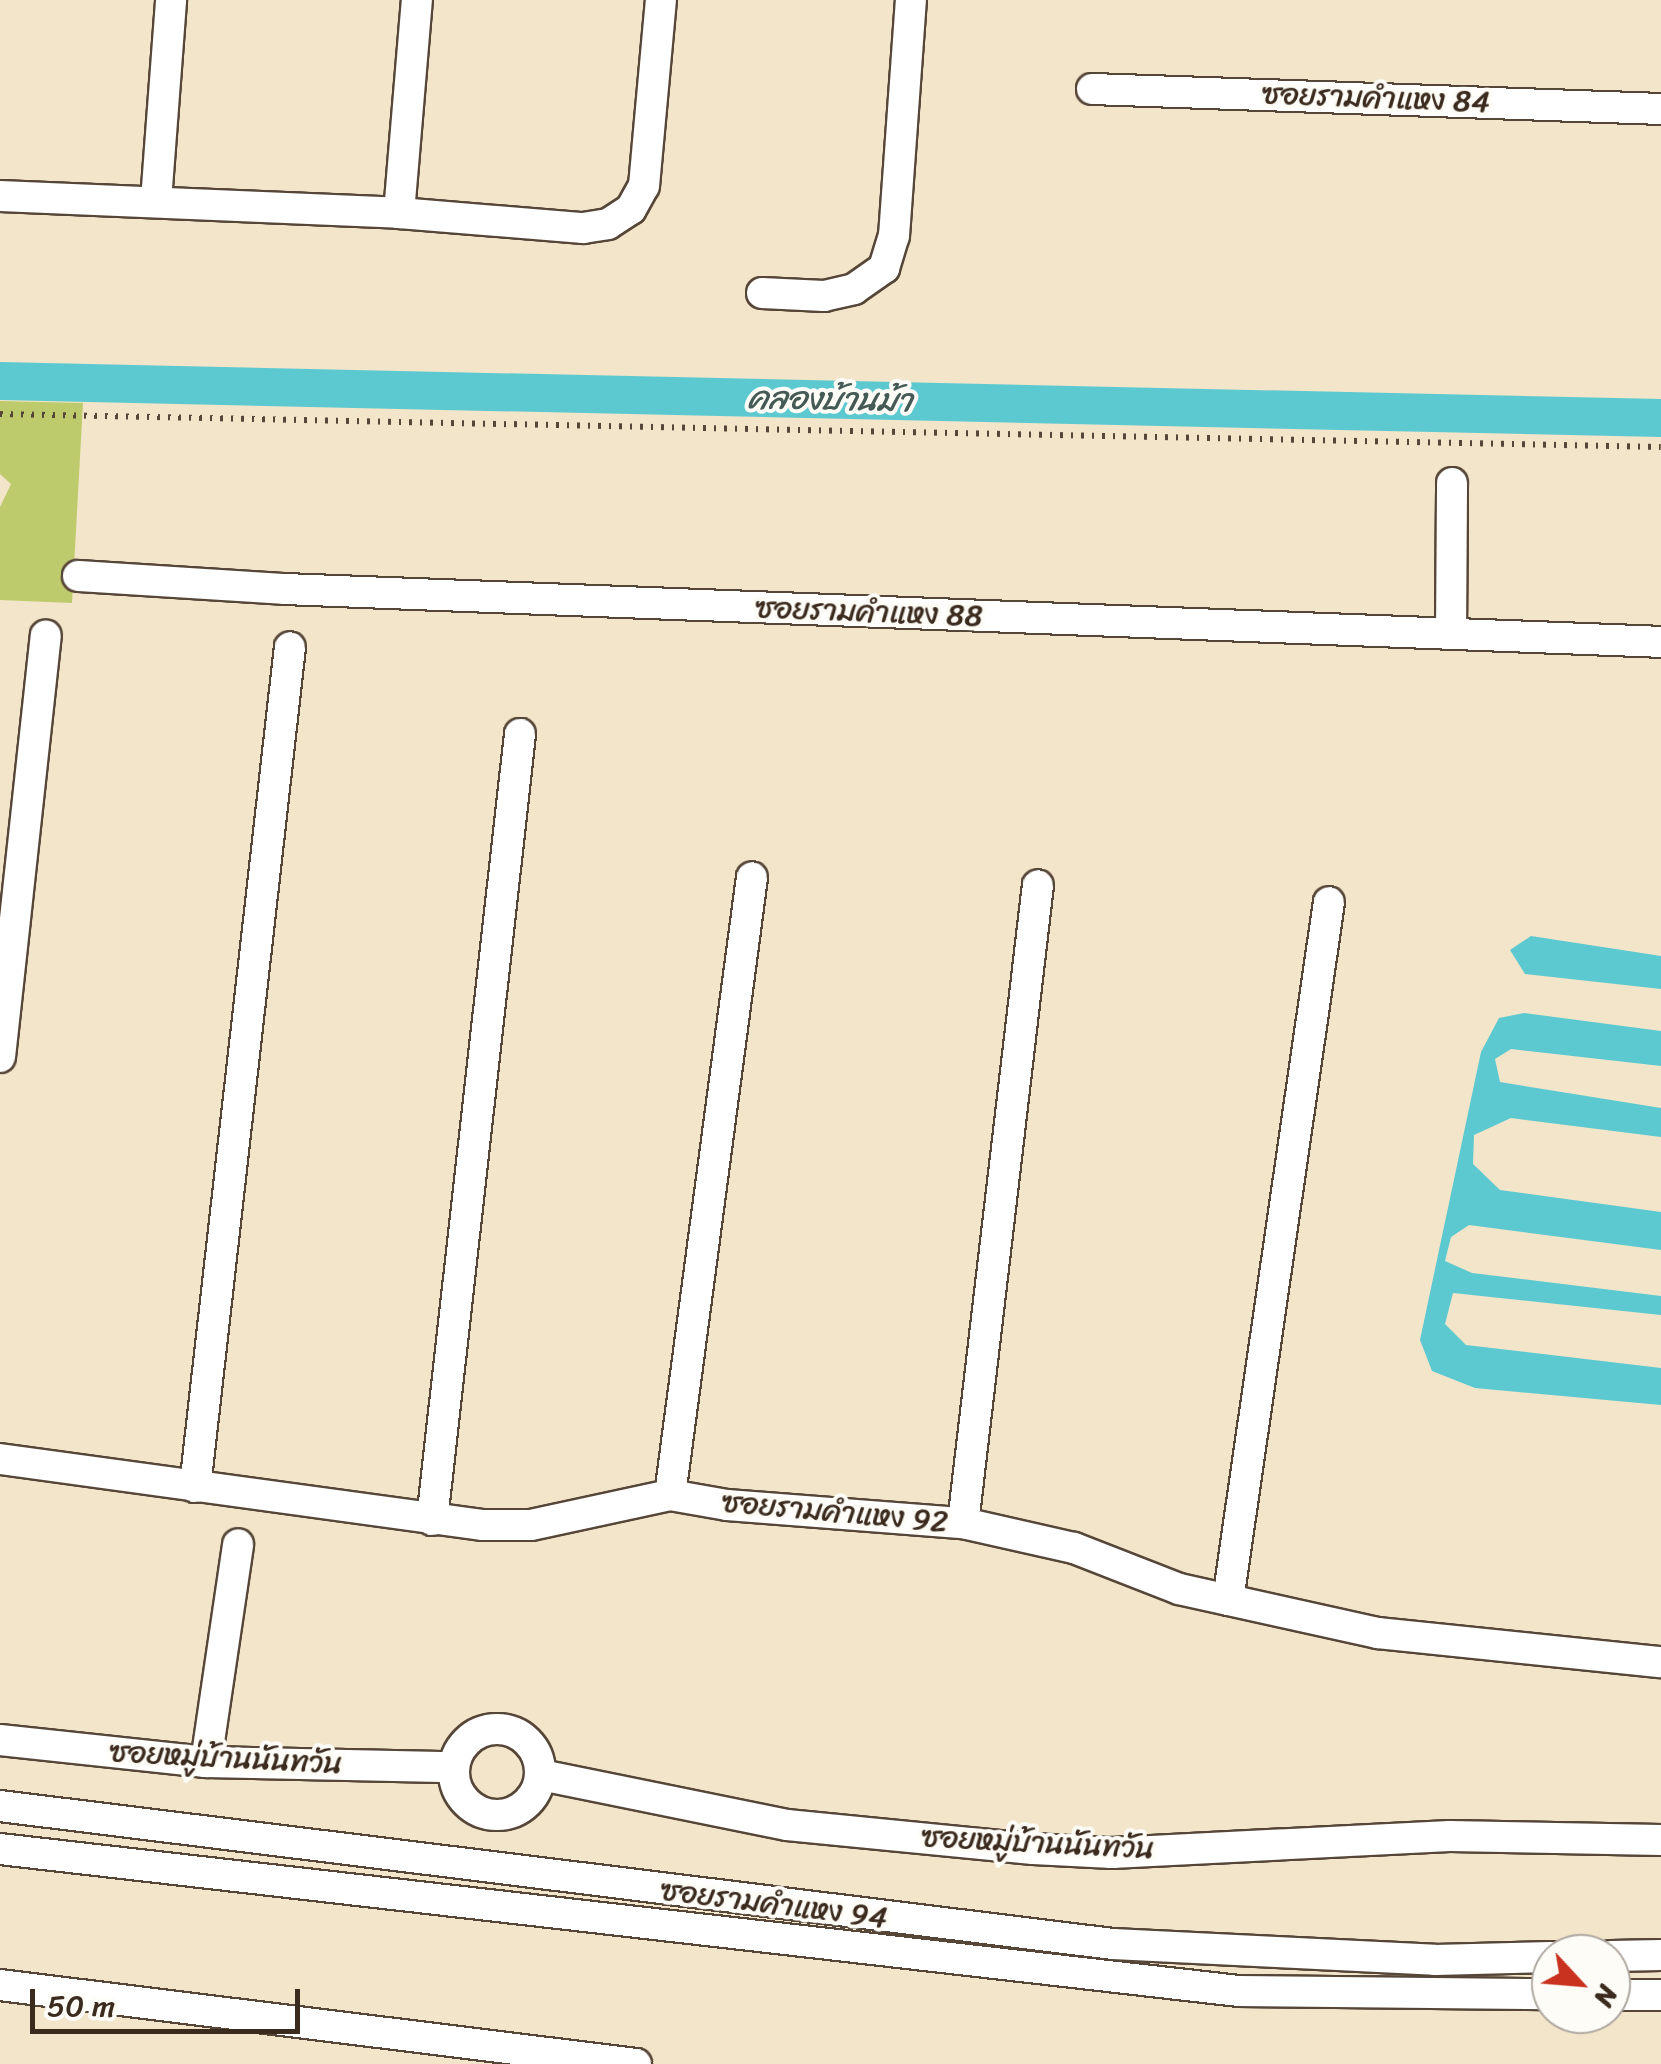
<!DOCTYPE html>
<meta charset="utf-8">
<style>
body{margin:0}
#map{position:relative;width:1661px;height:2064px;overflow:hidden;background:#f2e5ca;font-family:Sriracha,"Playpen Sans Thai",sans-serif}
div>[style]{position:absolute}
.green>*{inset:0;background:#becb6d}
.water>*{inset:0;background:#5cc9d1}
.canal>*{height:38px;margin:-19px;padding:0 19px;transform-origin:19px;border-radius:19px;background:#5cc9d1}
.path>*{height:6px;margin-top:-3px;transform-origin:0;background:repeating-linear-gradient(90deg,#564638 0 2.5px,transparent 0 10.5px)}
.roads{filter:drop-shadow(2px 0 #564638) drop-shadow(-2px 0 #564638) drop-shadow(0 2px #564638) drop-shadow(0 -2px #564638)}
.minor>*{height:30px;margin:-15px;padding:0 15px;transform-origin:15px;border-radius:15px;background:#fff}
.minor>.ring{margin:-15px;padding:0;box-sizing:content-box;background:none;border:30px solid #fff;border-radius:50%}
span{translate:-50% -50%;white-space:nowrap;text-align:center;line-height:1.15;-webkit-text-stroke:8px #fdfcf7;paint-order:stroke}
.street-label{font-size:30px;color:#3b2a1e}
.water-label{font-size:32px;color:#455a54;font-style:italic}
.north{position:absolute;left:1531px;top:1934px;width:100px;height:100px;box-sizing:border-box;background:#fdfcf7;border:2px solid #afa8a0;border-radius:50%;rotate:116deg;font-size:28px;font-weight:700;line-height:40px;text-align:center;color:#3b2a1e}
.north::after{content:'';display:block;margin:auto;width:35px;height:45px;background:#c8321e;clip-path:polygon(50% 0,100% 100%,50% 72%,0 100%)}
.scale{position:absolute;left:30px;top:1989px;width:270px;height:45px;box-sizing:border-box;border:5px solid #3b2a1e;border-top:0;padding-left:12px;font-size:30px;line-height:35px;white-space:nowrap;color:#3b2a1e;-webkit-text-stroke:8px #fdfcf7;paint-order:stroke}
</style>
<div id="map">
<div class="green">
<i style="clip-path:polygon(0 401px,83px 403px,72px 603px,0 600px,0 507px,11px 484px,0 474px)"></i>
</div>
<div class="water">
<i style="clip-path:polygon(1531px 936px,1661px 956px,1661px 989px,1525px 974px,1510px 950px)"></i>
<i style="clip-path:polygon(1524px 1013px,1661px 1031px,1661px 1066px,1511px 1049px,1495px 1059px,1500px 1082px,1661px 1108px,1661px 1137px,1511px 1118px,1474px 1135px,1473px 1164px,1500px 1190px,1661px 1212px,1661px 1250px,1469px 1225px,1451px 1237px,1445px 1261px,1472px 1273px,1661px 1296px,1661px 1315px,1453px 1293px,1445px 1324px,1466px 1345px,1661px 1368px,1661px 1405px,1475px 1388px,1432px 1371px,1420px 1340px,1481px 1052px,1499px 1018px)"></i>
</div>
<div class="canal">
<i style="left:0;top:381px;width:1661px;rotate:1.28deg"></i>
</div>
<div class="path">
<i style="left:0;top:414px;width:1661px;rotate:1.14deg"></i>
</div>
<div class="roads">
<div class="minor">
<i style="left:1092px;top:89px;width:569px;rotate:2.01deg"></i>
<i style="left:0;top:196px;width:399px;rotate:2.4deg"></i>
<i style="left:399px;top:213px;width:185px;rotate:4.7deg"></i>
<i style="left:583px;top:228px;width:25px;rotate:-9deg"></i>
<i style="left:608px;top:224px;width:27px;rotate:-33deg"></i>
<i style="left:631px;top:209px;width:26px;rotate:-61deg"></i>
<i style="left:644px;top:186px;width:187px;rotate:-84.8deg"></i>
<i style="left:156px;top:201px;width:202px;rotate:-85.7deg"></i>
<i style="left:399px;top:213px;width:214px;rotate:-85.2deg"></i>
<i style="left:762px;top:293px;width:62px;rotate:2.8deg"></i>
<i style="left:824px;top:296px;width:31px;rotate:-13deg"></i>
<i style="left:854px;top:289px;width:37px;rotate:-35deg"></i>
<i style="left:884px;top:268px;width:34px;rotate:-73deg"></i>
<i style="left:894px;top:236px;width:237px;rotate:-85.9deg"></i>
<i style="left:78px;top:576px;width:206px;rotate:3.6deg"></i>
<i style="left:284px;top:589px;width:1378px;rotate:2.2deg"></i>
<i style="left:1451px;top:634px;width:151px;rotate:-89.6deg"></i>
<i style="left:0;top:1057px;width:424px;rotate:-83.8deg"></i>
<i style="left:0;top:1459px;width:486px;rotate:7.8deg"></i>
<i style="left:482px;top:1525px;width:49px"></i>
<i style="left:531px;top:1525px;width:142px;rotate:-12.2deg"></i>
<i style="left:670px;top:1495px;width:58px;rotate:10deg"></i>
<i style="left:727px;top:1505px;width:237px;rotate:4.4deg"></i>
<i style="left:963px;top:1523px;width:114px;rotate:12.7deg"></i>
<i style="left:1074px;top:1548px;width:113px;rotate:21.3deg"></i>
<i style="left:1179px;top:1589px;width:204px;rotate:12.5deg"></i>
<i style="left:1378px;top:1633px;width:284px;rotate:5.9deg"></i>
<i style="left:195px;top:1487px;width:845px;rotate:-83.55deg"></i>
<i style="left:670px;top:1495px;width:623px;rotate:-82.44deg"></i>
<i style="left:432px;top:1520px;width:791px;rotate:-83.61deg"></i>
<i style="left:963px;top:1523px;width:642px;rotate:-83.3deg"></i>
<i style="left:1228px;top:1600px;width:705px;rotate:-81.77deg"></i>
<i class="ring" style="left:454px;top:1729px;width:56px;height:56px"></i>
<i style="left:0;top:1740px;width:207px;rotate:6.1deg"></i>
<i style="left:206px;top:1762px;width:247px;rotate:1.2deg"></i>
<i style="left:206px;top:1762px;width:220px;rotate:-81.6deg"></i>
<i style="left:541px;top:1775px;width:251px;rotate:11.5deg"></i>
<i style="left:787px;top:1825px;width:247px;rotate:5.6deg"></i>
<i style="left:1033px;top:1849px;width:79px;rotate:2.9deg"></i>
<i style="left:1112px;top:1853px;width:338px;rotate:-2.9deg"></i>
<i style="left:1450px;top:1836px;width:211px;rotate:1.1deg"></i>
<i style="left:0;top:1806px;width:1122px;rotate:7.07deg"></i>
<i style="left:1113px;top:1944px;width:322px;rotate:2.8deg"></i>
<i style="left:1435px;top:1960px;width:116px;rotate:-1.5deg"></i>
<i style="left:0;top:1849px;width:1247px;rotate:6.54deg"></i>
<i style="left:1239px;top:1991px;width:312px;rotate:0.6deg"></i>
<i style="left:1611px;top:1956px;width:50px;rotate:-1.1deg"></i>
<i style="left:0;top:1985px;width:641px;rotate:7.08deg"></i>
<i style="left:1611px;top:1995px;width:50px"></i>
</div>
</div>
<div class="street-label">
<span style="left:1376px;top:98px;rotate:2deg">ซอยรามคำแหง 84</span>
<span style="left:869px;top:612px;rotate:2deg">ซอยรามคำแหง 88</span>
<span style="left:835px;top:1512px;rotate:5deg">ซอยรามคําแหง 92</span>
<span style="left:226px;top:1758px;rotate:3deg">ซอยหมู่บ้านนันทวัน</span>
<span style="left:1038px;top:1843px;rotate:3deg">ซอยหมู่บ้านนันทวัน</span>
<span style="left:774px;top:1904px;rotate:7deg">ซอยรามคําแหง 94</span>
</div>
<div class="water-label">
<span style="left:830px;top:400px;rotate:1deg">คลองบ้านม้า</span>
</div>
<div class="north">N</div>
<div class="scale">50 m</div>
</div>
